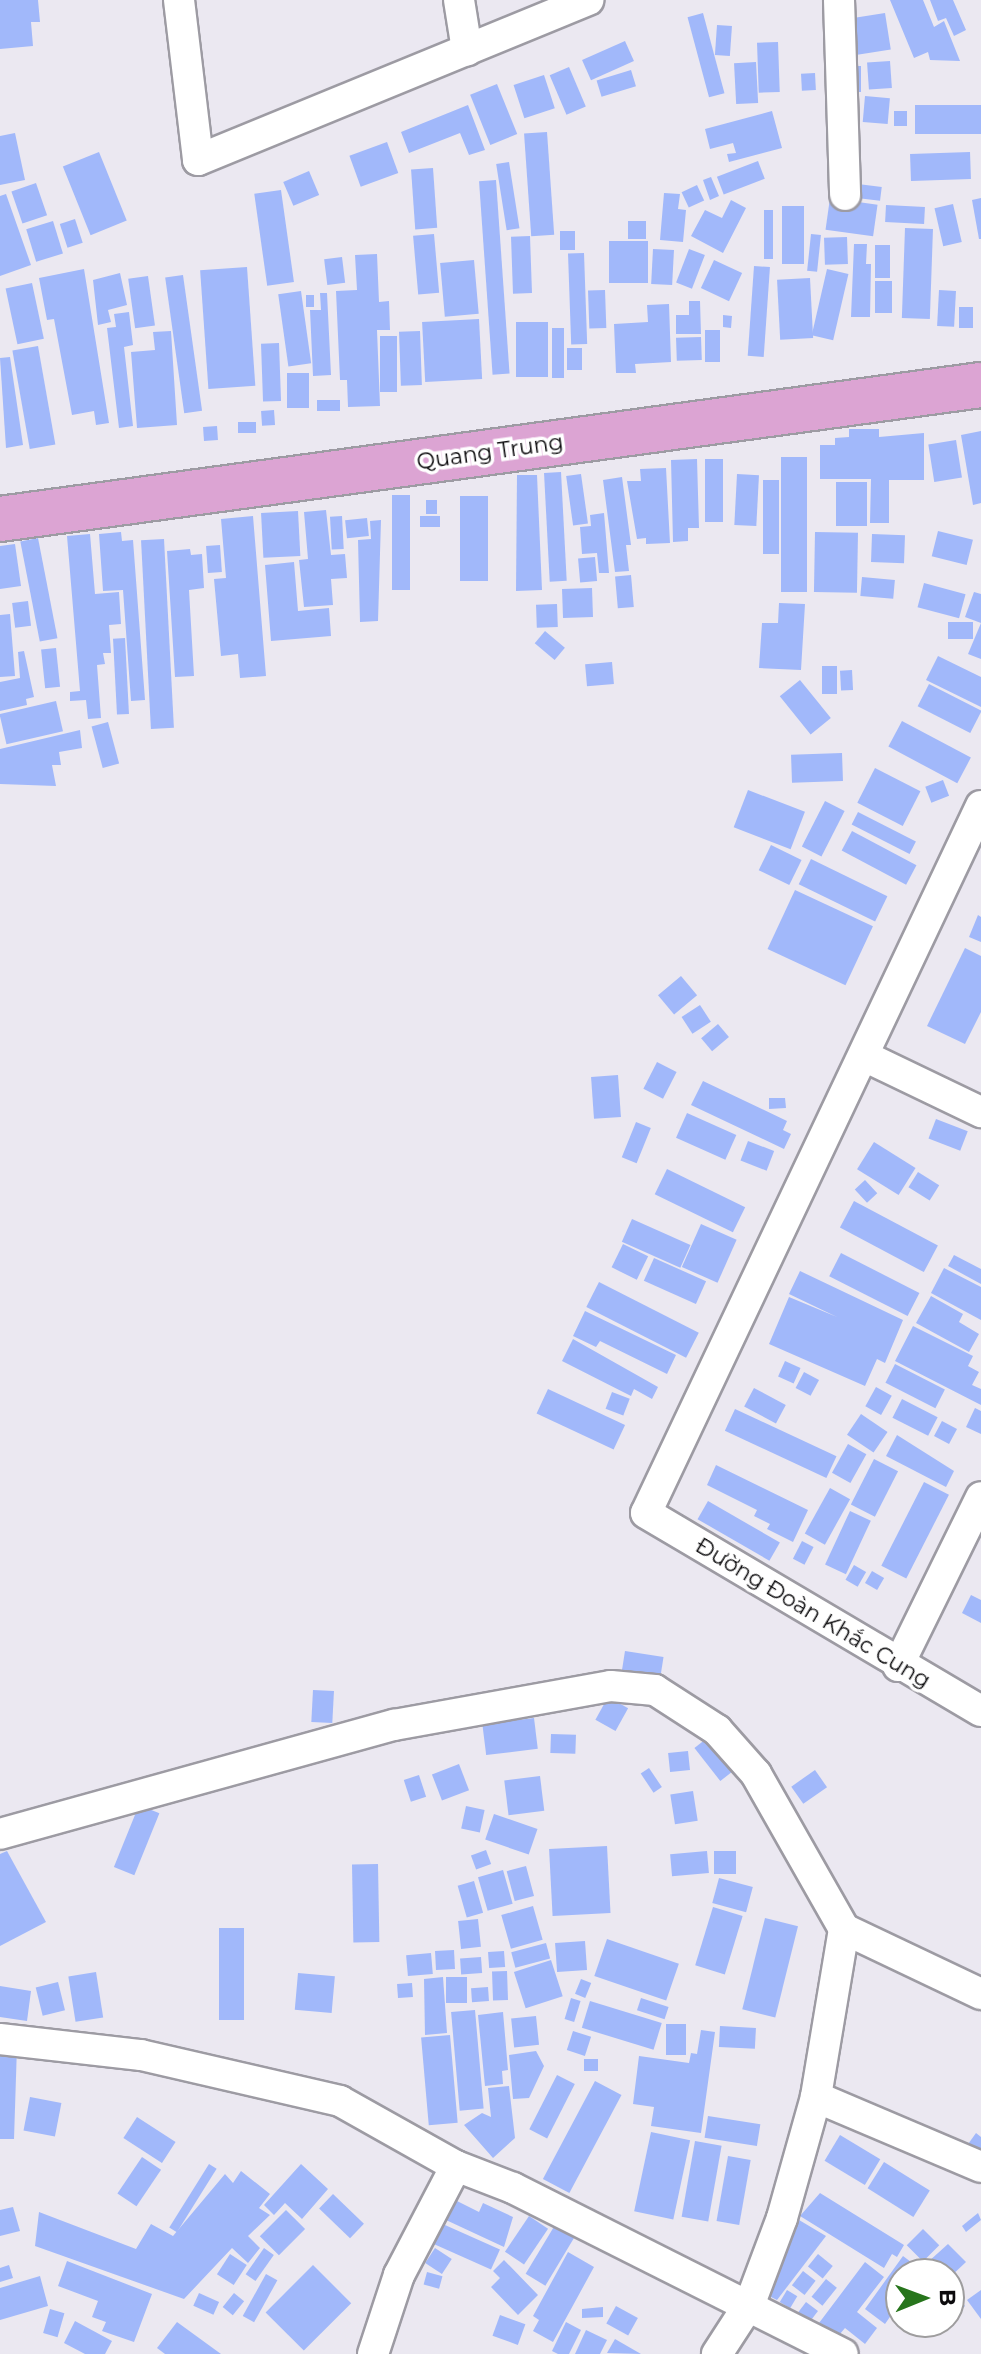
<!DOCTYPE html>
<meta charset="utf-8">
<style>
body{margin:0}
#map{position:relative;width:981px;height:2354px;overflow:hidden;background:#ebe8f1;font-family:Montserrat,sans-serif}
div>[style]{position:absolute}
.building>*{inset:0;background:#a1b8fa;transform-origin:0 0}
.roads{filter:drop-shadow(2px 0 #9d9ba3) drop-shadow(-2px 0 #9d9ba3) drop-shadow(0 2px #9d9ba3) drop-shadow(0 -2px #9d9ba3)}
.street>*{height:30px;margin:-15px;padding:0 15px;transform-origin:15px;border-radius:15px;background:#fff}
.primary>*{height:44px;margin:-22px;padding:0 22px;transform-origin:22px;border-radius:22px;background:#dca4d3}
span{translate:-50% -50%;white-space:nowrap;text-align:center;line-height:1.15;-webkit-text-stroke:7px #fff;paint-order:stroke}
.street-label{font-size:22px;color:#0c0b0d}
.north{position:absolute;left:885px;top:2258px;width:80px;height:80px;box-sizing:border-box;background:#fff;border:2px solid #9e9d9e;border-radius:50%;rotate:89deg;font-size:22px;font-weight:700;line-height:32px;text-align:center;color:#0c0b0d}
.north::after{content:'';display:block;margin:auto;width:28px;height:36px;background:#27751c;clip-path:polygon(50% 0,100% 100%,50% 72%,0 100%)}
</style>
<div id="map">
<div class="building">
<i style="clip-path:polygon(0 0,38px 0,40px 22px,31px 22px,33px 46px,0 49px)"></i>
<i style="clip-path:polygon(890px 0,923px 0,934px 27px,944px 21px,960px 61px,930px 60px,928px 52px,914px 58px)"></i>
<i style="clip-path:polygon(930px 0,953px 0,966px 30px,954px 36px,946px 18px,938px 21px)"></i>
<i style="left:703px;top:13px;width:83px;height:16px;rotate:75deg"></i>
<i style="left:885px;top:13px;width:37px;height:37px;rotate:81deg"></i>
<i style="left:717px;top:25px;width:15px;height:30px;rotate:4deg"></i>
<i style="left:625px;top:41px;width:22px;height:47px;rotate:66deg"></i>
<i style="left:778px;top:42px;width:50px;height:21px;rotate:88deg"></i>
<i style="left:890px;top:61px;width:27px;height:23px;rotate:86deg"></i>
<i style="left:756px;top:62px;width:41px;height:22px;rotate:87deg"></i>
<i style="left:854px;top:66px;width:7px;height:26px"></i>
<i style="left:569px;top:67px;width:43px;height:21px;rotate:67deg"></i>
<i style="left:631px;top:70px;width:17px;height:36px;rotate:73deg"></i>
<i style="left:815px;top:73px;width:17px;height:14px;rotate:87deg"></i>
<i style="left:544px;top:75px;width:35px;height:32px;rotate:72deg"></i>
<i style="left:497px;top:84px;width:54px;height:29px;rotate:68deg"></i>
<i style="left:865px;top:96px;width:25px;height:26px;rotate:5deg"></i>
<i style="clip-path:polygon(468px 105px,485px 150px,469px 155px,460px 133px,409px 153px,401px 132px)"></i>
<i style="left:981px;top:105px;width:29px;height:66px;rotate:90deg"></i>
<i style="clip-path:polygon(772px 111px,782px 148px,729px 162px,727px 154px,736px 153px,733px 143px,710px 149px,705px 129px)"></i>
<i style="left:894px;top:111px;width:13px;height:15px"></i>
<i style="left:547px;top:132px;width:103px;height:23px;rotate:86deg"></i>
<i style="clip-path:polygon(15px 133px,25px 180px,0 185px,0 136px)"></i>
<i style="left:387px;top:142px;width:33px;height:40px;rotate:70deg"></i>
<i style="left:99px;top:152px;width:74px;height:39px;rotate:68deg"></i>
<i style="left:970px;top:152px;width:27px;height:60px;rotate:88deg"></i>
<i style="left:758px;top:161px;width:19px;height:44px;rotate:69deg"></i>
<i style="left:509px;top:162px;width:67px;height:13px;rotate:81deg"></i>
<i style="left:433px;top:168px;width:60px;height:22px;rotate:86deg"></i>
<i style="left:309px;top:171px;width:26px;height:28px;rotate:67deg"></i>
<i style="clip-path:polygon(711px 177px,719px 196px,710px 200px,703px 180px)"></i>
<i style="left:496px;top:180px;width:194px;height:17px;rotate:86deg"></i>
<i style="left:36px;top:183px;width:34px;height:26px;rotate:71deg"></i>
<i style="left:850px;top:183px;width:32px;height:14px;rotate:7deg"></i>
<i style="left:697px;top:185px;width:17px;height:17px;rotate:65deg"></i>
<i style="left:281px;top:190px;width:93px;height:27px;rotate:82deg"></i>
<i style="clip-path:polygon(664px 193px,680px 194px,678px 209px,686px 210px,683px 242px,660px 240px)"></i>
<i style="clip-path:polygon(6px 194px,31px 265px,0 276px,0 196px)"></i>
<i style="left:830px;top:198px;width:48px;height:32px;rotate:8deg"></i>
<i style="clip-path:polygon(981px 198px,981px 239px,979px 239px,972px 200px)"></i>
<i style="clip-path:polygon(731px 200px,746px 208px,723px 253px,691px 236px,705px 210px,722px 218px)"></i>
<i style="left:953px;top:204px;width:39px;height:19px;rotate:77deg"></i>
<i style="left:886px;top:205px;width:39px;height:17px;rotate:3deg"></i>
<i style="left:782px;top:206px;width:22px;height:58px"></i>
<i style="left:764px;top:210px;width:9px;height:49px"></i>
<i style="left:75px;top:219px;width:25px;height:16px;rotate:72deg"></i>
<i style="left:53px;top:221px;width:34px;height:28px;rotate:73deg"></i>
<i style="left:628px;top:221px;width:18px;height:18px"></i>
<i style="left:905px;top:228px;width:28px;height:90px;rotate:2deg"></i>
<i style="left:575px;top:231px;width:19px;height:15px;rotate:90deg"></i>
<i style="left:434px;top:234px;width:59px;height:21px;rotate:85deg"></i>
<i style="left:811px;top:234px;width:10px;height:37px;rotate:6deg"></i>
<i style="left:530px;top:236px;width:57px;height:19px;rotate:88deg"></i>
<i style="left:847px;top:237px;width:27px;height:23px;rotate:88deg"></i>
<i style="left:609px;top:241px;width:39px;height:42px"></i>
<i style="clip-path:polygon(854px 244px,867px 244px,866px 264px,871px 264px,870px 317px,851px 317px)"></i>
<i style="left:875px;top:245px;width:15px;height:33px"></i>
<i style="left:653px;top:249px;width:21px;height:35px;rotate:3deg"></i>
<i style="left:689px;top:249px;width:17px;height:36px;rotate:21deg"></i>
<i style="left:584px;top:253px;width:91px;height:16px;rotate:88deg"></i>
<i style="clip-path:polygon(377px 254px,379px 302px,389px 301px,390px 330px,377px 330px,380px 406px,348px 407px,347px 380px,340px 380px,336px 291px,357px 290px,355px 255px)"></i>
<i style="left:342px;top:257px;width:26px;height:18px;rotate:83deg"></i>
<i style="left:474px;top:260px;width:54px;height:34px;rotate:85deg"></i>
<i style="left:714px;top:260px;width:31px;height:31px;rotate:25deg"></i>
<i style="left:754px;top:266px;width:16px;height:90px;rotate:4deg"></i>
<i style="left:247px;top:267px;width:119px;height:47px;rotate:86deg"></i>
<i style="clip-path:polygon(84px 269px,109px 423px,96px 425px,94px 411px,72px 415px,54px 319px,47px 320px,39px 278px)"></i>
<i style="left:827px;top:269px;width:22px;height:68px;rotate:13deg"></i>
<i style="clip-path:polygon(120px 273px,127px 305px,108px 310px,111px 322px,98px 325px,93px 280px)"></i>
<i style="left:183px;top:275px;width:137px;height:18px;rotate:82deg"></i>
<i style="left:148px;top:276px;width:50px;height:20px;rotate:82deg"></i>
<i style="left:810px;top:278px;width:60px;height:33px;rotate:87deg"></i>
<i style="left:875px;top:281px;width:17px;height:32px"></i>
<i style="left:32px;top:283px;width:57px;height:27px;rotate:78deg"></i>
<i style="left:605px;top:290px;width:38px;height:17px;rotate:88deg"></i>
<i style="left:939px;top:290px;width:17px;height:36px;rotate:3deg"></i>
<i style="left:301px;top:291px;width:73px;height:23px;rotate:82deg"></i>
<i style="clip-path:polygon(320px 293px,327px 293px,331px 375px,313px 376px,310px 310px,321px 310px)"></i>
<i style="left:306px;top:295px;width:8px;height:12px"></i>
<i style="clip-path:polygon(689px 301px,700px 301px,701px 334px,676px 334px,676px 315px,689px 315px)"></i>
<i style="clip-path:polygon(669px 304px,671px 362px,635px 364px,636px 373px,616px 373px,614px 324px,648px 322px,647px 305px)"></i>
<i style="left:959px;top:307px;width:14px;height:21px"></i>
<i style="clip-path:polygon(129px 312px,133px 345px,124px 347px,133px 426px,119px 428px,107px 328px,116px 327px,114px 314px)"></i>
<i style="clip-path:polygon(723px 315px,732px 316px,731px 328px,723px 327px)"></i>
<i style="left:479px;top:319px;width:60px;height:57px;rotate:87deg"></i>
<i style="left:516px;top:322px;width:32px;height:55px"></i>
<i style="left:552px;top:328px;width:12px;height:50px"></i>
<i style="left:705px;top:330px;width:15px;height:32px"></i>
<i style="clip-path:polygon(171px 331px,177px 425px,137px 428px,131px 352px,155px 350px,153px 332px)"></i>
<i style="left:420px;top:331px;width:54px;height:21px;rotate:88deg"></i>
<i style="left:380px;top:336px;width:17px;height:56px"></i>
<i style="left:701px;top:337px;width:23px;height:25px;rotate:88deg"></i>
<i style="left:279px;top:343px;width:58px;height:18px;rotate:88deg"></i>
<i style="left:38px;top:346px;width:100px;height:26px;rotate:80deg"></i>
<i style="left:567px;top:348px;width:15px;height:22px"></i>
<i style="clip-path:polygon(10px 357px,23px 445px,6px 448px,0 358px)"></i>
<i style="left:287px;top:373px;width:22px;height:35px"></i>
<i style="left:317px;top:400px;width:23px;height:11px"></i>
<i style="left:274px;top:410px;width:15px;height:13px;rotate:86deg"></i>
<i style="left:256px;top:422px;width:11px;height:18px;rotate:90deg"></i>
<i style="left:217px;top:426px;width:14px;height:14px;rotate:86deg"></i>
<i style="clip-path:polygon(849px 429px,879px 429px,879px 437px,924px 433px,924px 480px,889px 480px,889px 523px,870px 523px,871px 479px,820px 479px,820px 445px,835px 445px,835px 438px,849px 437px)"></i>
<i style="clip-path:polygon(981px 431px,981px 503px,973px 505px,961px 435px)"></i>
<i style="left:956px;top:440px;width:38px;height:28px;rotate:81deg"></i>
<i style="left:781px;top:457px;width:26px;height:135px"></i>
<i style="clip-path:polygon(697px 459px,699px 528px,688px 528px,688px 541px,673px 542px,671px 460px)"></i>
<i style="left:705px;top:459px;width:18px;height:63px"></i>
<i style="clip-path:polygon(666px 468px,670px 543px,646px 544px,646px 538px,637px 539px,627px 481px,641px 481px,640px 469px)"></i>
<i style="left:561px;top:472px;width:109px;height:17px;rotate:87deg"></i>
<i style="left:581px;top:474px;width:50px;height:15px;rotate:82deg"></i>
<i style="left:737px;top:474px;width:22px;height:51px;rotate:3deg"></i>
<i style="clip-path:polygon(517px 475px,537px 475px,542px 590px,516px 591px)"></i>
<i style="clip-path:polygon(622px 477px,631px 545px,626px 545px,629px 571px,615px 572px,603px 480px)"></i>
<i style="left:763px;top:480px;width:16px;height:74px"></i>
<i style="left:836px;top:482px;width:31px;height:44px"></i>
<i style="left:392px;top:495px;width:18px;height:95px"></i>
<i style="left:460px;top:496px;width:28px;height:85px"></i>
<i style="left:426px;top:500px;width:11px;height:14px"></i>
<i style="clip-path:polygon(326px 510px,331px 555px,345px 554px,347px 578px,331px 579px,333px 605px,304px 607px,299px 560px,308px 559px,304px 512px)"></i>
<i style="left:298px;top:511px;width:45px;height:37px;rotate:87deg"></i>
<i style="clip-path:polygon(604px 513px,609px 573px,599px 573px,597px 553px,582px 554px,580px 527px,591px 526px,590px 515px)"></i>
<i style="clip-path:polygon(253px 516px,266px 676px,240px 678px,238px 654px,221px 656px,214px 579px,226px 578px,221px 519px)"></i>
<i style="left:342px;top:516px;width:33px;height:12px;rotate:87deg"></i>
<i style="left:440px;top:516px;width:11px;height:20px;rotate:90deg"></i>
<i style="left:367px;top:518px;width:18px;height:22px;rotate:84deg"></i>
<i style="clip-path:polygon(381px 520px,378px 621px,360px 622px,358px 540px,371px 539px,370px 521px)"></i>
<i style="left:938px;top:531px;width:36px;height:26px;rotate:14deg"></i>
<i style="clip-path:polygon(121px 532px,122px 541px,133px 540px,145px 700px,131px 701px,123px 590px,103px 591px,99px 534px)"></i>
<i style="left:815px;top:532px;width:43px;height:60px;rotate:1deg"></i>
<i style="clip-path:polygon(90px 534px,95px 594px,119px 592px,121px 624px,109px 625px,111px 653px,103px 653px,105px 664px,97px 665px,101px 718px,88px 719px,86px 700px,70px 701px,70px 692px,80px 691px,67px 536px)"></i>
<i style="left:872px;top:534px;width:33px;height:28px;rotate:2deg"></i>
<i style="left:38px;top:538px;width:102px;height:18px;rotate:79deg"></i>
<i style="left:164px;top:539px;width:189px;height:23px;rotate:87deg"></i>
<i style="clip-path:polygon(15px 544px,21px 586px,0 589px,0 546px)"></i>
<i style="left:220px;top:545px;width:27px;height:14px;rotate:86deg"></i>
<i style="clip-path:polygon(190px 549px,191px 555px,202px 554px,204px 588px,189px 590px,194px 676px,175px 677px,167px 551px)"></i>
<i style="left:595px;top:557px;width:24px;height:17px;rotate:85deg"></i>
<i style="clip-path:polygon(294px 562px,298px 611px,329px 608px,331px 636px,271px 641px,265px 565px)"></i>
<i style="left:631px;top:575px;width:32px;height:16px;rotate:85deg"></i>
<i style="left:862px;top:577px;width:33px;height:19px;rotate:5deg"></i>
<i style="left:924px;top:583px;width:43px;height:25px;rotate:15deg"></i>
<i style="left:592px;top:588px;width:29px;height:30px;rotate:88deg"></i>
<i style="clip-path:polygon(974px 592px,981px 594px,981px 623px,965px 617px)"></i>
<i style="left:28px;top:601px;width:25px;height:16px;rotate:83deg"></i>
<i style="clip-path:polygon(779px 603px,805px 604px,801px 670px,759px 668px,762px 623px,778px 623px)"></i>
<i style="left:557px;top:604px;width:23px;height:21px;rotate:88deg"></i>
<i style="clip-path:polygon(10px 614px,15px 676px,0 677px,0 615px)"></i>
<i style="left:948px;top:622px;width:25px;height:17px"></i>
<i style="clip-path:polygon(981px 623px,981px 659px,968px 654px)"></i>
<i style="left:545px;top:631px;width:26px;height:16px;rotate:40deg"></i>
<i style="left:125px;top:638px;width:76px;height:12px;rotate:87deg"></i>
<i style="left:56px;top:648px;width:39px;height:15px;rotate:84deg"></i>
<i style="clip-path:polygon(24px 651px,34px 697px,26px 699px,27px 705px,0 711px,0 682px,20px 678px,18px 652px)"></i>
<i style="clip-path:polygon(938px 656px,981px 677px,981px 707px,926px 680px)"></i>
<i style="left:612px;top:662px;width:22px;height:27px;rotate:85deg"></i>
<i style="left:837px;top:666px;width:28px;height:15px;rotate:90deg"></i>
<i style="left:852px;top:670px;width:20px;height:12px;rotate:87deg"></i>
<i style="left:800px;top:680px;width:49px;height:26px;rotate:51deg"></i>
<i style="left:929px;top:684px;width:59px;height:25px;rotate:27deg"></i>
<i style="left:56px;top:701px;width:31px;height:58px;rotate:77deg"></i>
<i style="left:902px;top:721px;width:78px;height:29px;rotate:28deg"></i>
<i style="left:108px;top:722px;width:43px;height:17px;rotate:75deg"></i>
<i style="clip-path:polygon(80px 730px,82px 748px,59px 752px,61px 765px,52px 765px,56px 786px,0 784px,0 749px)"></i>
<i style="left:842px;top:753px;width:28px;height:51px;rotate:88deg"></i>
<i style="left:875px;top:768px;width:51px;height:39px;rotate:27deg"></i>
<i style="left:943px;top:780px;width:17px;height:19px;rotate:69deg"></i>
<i style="left:748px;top:790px;width:61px;height:40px;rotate:21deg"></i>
<i style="left:825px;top:801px;width:22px;height:51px;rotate:27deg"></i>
<i style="left:858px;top:812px;width:65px;height:14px;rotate:27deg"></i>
<i style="left:852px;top:831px;width:73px;height:22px;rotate:28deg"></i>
<i style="left:771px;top:845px;width:34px;height:28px;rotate:26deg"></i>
<i style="left:811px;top:859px;width:85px;height:28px;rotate:26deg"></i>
<i style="left:795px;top:890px;width:86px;height:65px;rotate:25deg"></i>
<i style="clip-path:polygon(978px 915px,981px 917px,981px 942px,969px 937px)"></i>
<i style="clip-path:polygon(965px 948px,981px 956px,981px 1012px,965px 1044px,927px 1026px)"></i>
<i style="left:681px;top:976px;width:25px;height:30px;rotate:50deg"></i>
<i style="left:700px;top:1005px;width:20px;height:22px;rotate:57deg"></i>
<i style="left:718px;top:1024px;width:17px;height:22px;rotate:50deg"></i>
<i style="left:657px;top:1062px;width:22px;height:30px;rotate:27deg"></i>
<i style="left:618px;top:1075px;width:42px;height:27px;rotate:86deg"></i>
<i style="clip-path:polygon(703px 1081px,787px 1121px,783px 1130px,791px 1134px,784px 1149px,691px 1105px)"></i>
<i style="clip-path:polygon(769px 1098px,785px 1098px,786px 1108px,769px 1109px)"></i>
<i style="left:687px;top:1113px;width:54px;height:27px;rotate:24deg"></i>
<i style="left:936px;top:1119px;width:34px;height:21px;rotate:21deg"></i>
<i style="left:636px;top:1122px;width:16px;height:38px;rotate:22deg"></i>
<i style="left:748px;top:1141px;width:28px;height:21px;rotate:21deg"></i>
<i style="left:874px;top:1142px;width:49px;height:32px;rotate:32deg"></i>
<i style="left:667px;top:1169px;width:87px;height:28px;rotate:26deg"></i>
<i style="left:918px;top:1172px;width:25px;height:18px;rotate:32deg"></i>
<i style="left:865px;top:1180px;width:18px;height:14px;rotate:47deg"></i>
<i style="left:854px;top:1201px;width:95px;height:30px;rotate:28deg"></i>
<i style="left:632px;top:1219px;width:64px;height:25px;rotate:24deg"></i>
<i style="left:701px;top:1224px;width:39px;height:47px;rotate:24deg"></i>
<i style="left:623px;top:1244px;width:28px;height:26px;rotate:26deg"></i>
<i style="left:841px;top:1253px;width:88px;height:26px;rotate:27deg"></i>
<i style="clip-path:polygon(954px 1255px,981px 1269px,981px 1284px,948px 1266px)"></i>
<i style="left:654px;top:1258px;width:57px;height:25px;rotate:24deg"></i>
<i style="clip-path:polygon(944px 1268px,981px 1287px,981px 1320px,931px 1293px)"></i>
<i style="clip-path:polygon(800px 1271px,903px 1320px,885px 1363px,877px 1359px,865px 1386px,769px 1344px,789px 1297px,837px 1317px,789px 1294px)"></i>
<i style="left:599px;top:1282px;width:112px;height:28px;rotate:27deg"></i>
<i style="clip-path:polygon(931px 1296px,963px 1314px,959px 1322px,979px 1334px,969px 1352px,916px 1323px)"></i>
<i style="clip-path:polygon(585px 1311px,676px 1355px,667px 1374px,600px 1341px,596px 1347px,573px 1336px)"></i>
<i style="clip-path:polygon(913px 1326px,973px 1356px,968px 1366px,979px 1372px,972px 1385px,981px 1389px,981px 1405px,895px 1361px)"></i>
<i style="clip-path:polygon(573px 1339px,658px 1387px,652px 1399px,634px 1389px,631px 1396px,562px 1361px)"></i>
<i style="left:785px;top:1361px;width:17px;height:17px;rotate:24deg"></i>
<i style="left:895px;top:1364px;width:56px;height:21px;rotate:27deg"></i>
<i style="left:804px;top:1372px;width:17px;height:18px;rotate:28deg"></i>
<i style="left:876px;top:1387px;width:18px;height:22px;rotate:29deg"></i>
<i style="left:754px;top:1388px;width:36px;height:21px;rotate:28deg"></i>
<i style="left:548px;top:1389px;width:85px;height:27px;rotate:25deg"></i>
<i style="left:612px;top:1392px;width:19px;height:18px;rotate:21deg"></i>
<i style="left:902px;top:1399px;width:40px;height:21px;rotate:27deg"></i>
<i style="clip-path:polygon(975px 1408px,981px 1411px,981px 1434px,966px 1427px)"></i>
<i style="left:735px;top:1409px;width:112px;height:24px;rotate:25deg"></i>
<i style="left:861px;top:1414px;width:32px;height:25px;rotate:34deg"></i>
<i style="left:942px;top:1421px;width:17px;height:17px;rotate:28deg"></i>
<i style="clip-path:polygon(897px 1435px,954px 1471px,946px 1487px,886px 1456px)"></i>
<i style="left:848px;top:1444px;width:21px;height:33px;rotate:29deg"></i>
<i style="left:874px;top:1459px;width:27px;height:51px;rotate:27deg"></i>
<i style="clip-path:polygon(716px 1465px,808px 1510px,793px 1542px,767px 1529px,770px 1524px,754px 1516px,757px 1510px,707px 1485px)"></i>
<i style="left:924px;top:1482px;width:28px;height:94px;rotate:27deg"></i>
<i style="left:830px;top:1488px;width:23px;height:52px;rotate:29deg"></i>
<i style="left:708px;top:1501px;width:83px;height:21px;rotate:30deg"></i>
<i style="left:850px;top:1511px;width:23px;height:59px;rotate:25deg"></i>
<i style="left:802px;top:1541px;width:13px;height:20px;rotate:27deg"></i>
<i style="left:854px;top:1565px;width:14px;height:17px;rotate:30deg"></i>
<i style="left:872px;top:1571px;width:14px;height:14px;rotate:30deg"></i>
<i style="clip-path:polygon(971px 1595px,981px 1600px,981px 1623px,962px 1613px)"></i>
<i style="left:625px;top:1651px;width:39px;height:30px;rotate:9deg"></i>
<i style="left:313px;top:1690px;width:21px;height:32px;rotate:3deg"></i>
<i style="left:608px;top:1697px;width:23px;height:26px;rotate:29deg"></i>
<i style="left:534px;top:1718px;width:31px;height:52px;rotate:83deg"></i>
<i style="left:551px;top:1734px;width:25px;height:19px;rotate:2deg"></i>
<i style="left:711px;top:1735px;width:42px;height:21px;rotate:52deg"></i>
<i style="left:688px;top:1751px;width:19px;height:20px;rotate:84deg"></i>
<i style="left:459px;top:1764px;width:28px;height:29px;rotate:69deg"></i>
<i style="left:649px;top:1768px;width:23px;height:10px;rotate:56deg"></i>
<i style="left:815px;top:1770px;width:21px;height:29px;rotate:55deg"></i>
<i style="left:419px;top:1775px;width:23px;height:16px;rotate:72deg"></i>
<i style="left:540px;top:1776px;width:35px;height:36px;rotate:83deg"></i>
<i style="left:693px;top:1791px;width:30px;height:23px;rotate:81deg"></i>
<i style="left:139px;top:1805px;width:22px;height:67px;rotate:22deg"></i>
<i style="left:466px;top:1806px;width:19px;height:23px;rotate:12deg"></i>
<i style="left:494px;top:1814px;width:46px;height:27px;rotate:19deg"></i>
<i style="left:607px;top:1846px;width:67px;height:58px;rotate:87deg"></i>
<i style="left:486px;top:1850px;width:15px;height:16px;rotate:70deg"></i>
<i style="clip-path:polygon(7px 1851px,46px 1922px,0 1946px,0 1854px)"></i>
<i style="left:707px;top:1851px;width:22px;height:37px;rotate:85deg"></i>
<i style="left:714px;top:1851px;width:22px;height:23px"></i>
<i style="left:378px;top:1864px;width:78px;height:26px;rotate:89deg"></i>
<i style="left:526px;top:1866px;width:31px;height:20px;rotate:75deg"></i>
<i style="left:503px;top:1870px;width:35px;height:26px;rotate:74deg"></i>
<i style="left:719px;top:1878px;width:35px;height:26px;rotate:15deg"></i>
<i style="left:474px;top:1881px;width:33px;height:17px;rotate:74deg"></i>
<i style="left:533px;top:1906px;width:35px;height:33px;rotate:74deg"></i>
<i style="left:713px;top:1907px;width:31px;height:61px;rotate:17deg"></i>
<i style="left:765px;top:1918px;width:34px;height:94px;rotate:14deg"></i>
<i style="left:478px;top:1919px;width:28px;height:20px;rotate:84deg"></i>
<i style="left:219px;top:1928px;width:25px;height:92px"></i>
<i style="left:607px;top:1939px;width:76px;height:39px;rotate:19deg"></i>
<i style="left:585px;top:1941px;width:29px;height:30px;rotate:86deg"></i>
<i style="left:546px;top:1943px;width:16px;height:36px;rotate:75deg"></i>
<i style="left:454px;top:1950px;width:19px;height:19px;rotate:87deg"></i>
<i style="left:504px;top:1951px;width:16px;height:16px;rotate:86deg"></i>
<i style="left:431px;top:1953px;width:21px;height:25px;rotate:85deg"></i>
<i style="left:481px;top:1957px;width:16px;height:21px;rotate:86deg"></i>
<i style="left:551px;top:1960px;width:38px;height:39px;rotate:72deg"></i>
<i style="left:507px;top:1971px;width:29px;height:15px;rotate:88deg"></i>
<i style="left:96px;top:1972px;width:46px;height:28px;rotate:81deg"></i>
<i style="left:298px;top:1973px;width:37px;height:37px;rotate:5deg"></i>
<i style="clip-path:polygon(443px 1977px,447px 2033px,425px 2035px,424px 1979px)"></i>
<i style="left:446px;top:1977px;width:21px;height:26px"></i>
<i style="left:581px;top:1979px;width:11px;height:16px;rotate:22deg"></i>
<i style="left:58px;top:1982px;width:29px;height:23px;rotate:76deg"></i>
<i style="left:412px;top:1983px;width:14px;height:15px;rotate:86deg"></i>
<i style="clip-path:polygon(0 1986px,31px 1991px,27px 2021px,0 2017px)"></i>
<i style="left:488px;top:1987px;width:14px;height:17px;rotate:86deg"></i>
<i style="left:571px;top:1998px;width:10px;height:22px;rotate:17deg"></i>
<i style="left:641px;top:1998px;width:29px;height:13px;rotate:18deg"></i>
<i style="left:590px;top:2001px;width:75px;height:28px;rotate:17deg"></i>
<i style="left:475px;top:2010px;width:99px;height:24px;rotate:85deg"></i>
<i style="clip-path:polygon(503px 2012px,508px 2070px,502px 2071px,503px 2084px,485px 2086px,478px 2015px)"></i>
<i style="left:536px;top:2016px;width:29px;height:25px;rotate:84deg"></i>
<i style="left:666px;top:2024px;width:20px;height:31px"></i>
<i style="left:720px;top:2026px;width:36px;height:21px;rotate:3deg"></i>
<i style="clip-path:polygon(701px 2030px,715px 2032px,701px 2133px,651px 2126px,654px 2107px,633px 2104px,639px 2056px,689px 2063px,691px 2053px,697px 2054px)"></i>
<i style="left:573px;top:2031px;width:19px;height:20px;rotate:18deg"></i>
<i style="left:450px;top:2035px;width:88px;height:29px;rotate:85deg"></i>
<i style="clip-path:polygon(0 2045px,17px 2046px,14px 2139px,0 2139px)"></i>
<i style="clip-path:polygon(536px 2051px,544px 2066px,529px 2098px,513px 2099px,509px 2055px)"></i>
<i style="left:584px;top:2059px;width:14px;height:12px"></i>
<i style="left:557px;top:2075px;width:20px;height:61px;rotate:27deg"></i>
<i style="left:595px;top:2081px;width:30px;height:111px;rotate:28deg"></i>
<i style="clip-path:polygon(509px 2086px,515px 2138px,493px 2158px,464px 2125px,482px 2113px,491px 2117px,488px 2088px)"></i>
<i style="left:30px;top:2097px;width:32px;height:34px;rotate:11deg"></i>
<i style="left:708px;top:2116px;width:53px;height:22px;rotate:9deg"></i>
<i style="left:137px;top:2117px;width:46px;height:25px;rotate:33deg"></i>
<i style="left:651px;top:2132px;width:40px;height:81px;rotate:12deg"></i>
<i style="clip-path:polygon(976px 2133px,981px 2137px,981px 2157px,966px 2147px)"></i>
<i style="left:840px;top:2135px;width:47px;height:30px;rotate:31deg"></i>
<i style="left:695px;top:2141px;width:27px;height:77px;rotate:10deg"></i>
<i style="left:728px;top:2156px;width:23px;height:66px;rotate:10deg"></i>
<i style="left:142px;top:2157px;width:23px;height:44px;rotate:34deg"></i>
<i style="left:884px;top:2162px;width:54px;height:31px;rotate:32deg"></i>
<i style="left:209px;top:2164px;width:9px;height:75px;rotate:32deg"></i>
<i style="clip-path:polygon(301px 2164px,328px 2189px,302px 2219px,285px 2203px,274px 2215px,264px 2205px)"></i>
<i style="clip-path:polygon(241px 2171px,270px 2194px,259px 2208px,270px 2215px,248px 2236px,260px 2248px,248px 2263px,232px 2248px,184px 2299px,35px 2246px,39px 2212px,136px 2249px,151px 2224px,173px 2236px,225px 2174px,233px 2183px)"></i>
<i style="clip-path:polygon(820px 2193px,904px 2245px,897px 2257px,892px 2254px,884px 2268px,800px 2216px)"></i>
<i style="left:333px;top:2194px;width:43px;height:20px;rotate:44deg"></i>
<i style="clip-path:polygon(455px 2200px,479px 2212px,483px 2203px,513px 2217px,504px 2247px,446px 2220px)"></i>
<i style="clip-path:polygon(13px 2207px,20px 2231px,0 2236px,0 2210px)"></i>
<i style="left:286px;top:2210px;width:27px;height:37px;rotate:45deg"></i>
<i style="clip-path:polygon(978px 2213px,981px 2220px,966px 2232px,962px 2226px)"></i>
<i style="left:529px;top:2216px;width:23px;height:43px;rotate:34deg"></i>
<i style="clip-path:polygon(794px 2217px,826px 2236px,777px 2300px,763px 2293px)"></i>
<i style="left:436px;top:2221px;width:70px;height:22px;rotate:24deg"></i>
<i style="left:555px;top:2225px;width:23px;height:57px;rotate:31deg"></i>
<i style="left:923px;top:2229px;width:23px;height:23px;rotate:45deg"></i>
<i style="clip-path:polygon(948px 2244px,966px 2262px,949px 2278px,928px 2262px)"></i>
<i style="left:264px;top:2248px;width:12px;height:32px;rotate:35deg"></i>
<i style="left:435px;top:2248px;width:20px;height:18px;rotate:33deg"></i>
<i style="clip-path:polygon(568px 2252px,594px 2267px,553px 2342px,533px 2331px,539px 2320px,533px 2316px)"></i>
<i style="left:230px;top:2254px;width:20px;height:24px;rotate:33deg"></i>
<i style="left:818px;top:2254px;width:19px;height:16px;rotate:39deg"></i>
<i style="clip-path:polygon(903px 2256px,923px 2271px,901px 2274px,901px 2301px,885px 2324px,865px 2309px)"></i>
<i style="clip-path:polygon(504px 2260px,538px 2295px,518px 2315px,491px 2287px,500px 2278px,493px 2271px)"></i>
<i style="clip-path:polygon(67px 2261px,152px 2294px,134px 2342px,102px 2331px,106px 2322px,92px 2317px,98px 2301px,58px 2286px)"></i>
<i style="clip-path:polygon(865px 2262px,884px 2277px,857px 2312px,877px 2328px,865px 2344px,845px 2328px,834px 2341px,816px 2327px)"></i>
<i style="clip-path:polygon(9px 2265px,13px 2278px,0 2282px,0 2268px)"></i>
<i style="left:313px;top:2265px;width:54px;height:67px;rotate:45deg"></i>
<i style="left:803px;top:2271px;width:16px;height:18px;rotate:38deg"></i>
<i style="left:427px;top:2272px;width:16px;height:13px;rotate:15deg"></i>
<i style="left:266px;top:2274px;width:13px;height:48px;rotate:29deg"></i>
<i style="clip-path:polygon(40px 2276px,48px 2306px,0 2320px,0 2288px)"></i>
<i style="left:826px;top:2279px;width:14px;height:23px;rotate:39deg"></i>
<i style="clip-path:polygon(949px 2289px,965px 2306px,954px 2317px,949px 2311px)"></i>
<i style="left:787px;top:2290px;width:12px;height:14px;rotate:31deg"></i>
<i style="clip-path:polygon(981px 2290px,981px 2319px,967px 2300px)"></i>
<i style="left:199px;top:2293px;width:22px;height:14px;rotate:24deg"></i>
<i style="left:234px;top:2293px;width:13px;height:18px;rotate:39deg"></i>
<i style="left:806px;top:2302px;width:15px;height:16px;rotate:37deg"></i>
<i style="left:616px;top:2306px;width:25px;height:20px;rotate:29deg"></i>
<i style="clip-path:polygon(603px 2307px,603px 2317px,582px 2318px,582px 2309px)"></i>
<i style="left:50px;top:2309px;width:15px;height:25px;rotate:16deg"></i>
<i style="left:500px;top:2315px;width:27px;height:22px;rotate:20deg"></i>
<i style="clip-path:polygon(75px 2321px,112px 2341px,105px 2354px,85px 2354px,64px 2343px)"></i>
<i style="clip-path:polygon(177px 2322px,221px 2354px,165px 2354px,157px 2348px)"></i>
<i style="clip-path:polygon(566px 2322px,581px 2330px,569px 2354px,558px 2354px,552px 2351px)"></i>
<i style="clip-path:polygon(586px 2330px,607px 2340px,600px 2354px,575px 2354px)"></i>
<i style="clip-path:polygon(615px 2339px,641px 2354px,607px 2353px)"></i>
</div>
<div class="roads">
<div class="street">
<i style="left:179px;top:0;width:161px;rotate:83.2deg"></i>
<i style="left:198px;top:160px;width:422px;rotate:-22.3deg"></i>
<i style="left:459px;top:0;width:51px;rotate:80.9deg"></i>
<i style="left:839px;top:0;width:195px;rotate:88.2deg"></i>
<i style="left:981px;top:806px;width:782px;rotate:115.35deg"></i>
<i style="left:646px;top:1513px;width:389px;rotate:30.6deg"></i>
<i style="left:864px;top:1056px;width:130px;rotate:25.6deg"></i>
<i style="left:898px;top:1666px;width:188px;rotate:-63.8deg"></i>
<i style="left:0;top:1834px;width:409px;rotate:-15.5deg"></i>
<i style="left:394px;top:1725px;width:220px;rotate:-10.2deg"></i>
<i style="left:611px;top:1686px;width:44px;rotate:5.2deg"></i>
<i style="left:655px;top:1690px;width:74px;rotate:32.8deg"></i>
<i style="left:717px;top:1730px;width:59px;rotate:48.4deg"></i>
<i style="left:756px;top:1774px;width:178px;rotate:60.4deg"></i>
<i style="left:844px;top:1929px;width:170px;rotate:99.5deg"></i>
<i style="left:816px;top:2097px;width:126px;rotate:105.7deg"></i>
<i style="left:782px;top:2218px;width:91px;rotate:110.6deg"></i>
<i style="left:750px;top:2303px;width:61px;rotate:122.9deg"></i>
<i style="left:844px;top:1929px;width:152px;rotate:25.4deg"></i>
<i style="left:0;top:2039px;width:142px;rotate:6.5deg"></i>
<i style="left:141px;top:2055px;width:204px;rotate:13deg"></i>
<i style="left:340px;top:2101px;width:133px;rotate:29.3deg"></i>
<i style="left:456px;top:2166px;width:61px;rotate:21.1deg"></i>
<i style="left:513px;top:2188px;width:369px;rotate:26.7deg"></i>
<i style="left:816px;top:2097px;width:179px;rotate:23deg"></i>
<i style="left:373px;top:2354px;width:83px;rotate:-71.8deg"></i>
<i style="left:399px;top:2275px;width:123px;rotate:-62.4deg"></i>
</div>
<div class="primary">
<i style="left:0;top:519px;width:990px;rotate:-7.78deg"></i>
</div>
</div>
<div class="street-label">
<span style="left:490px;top:452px;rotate:-8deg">Quang Trung</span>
<span style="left:813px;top:1613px;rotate:31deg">Đường Đoàn Khắc Cung</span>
</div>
<div class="north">B</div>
</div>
